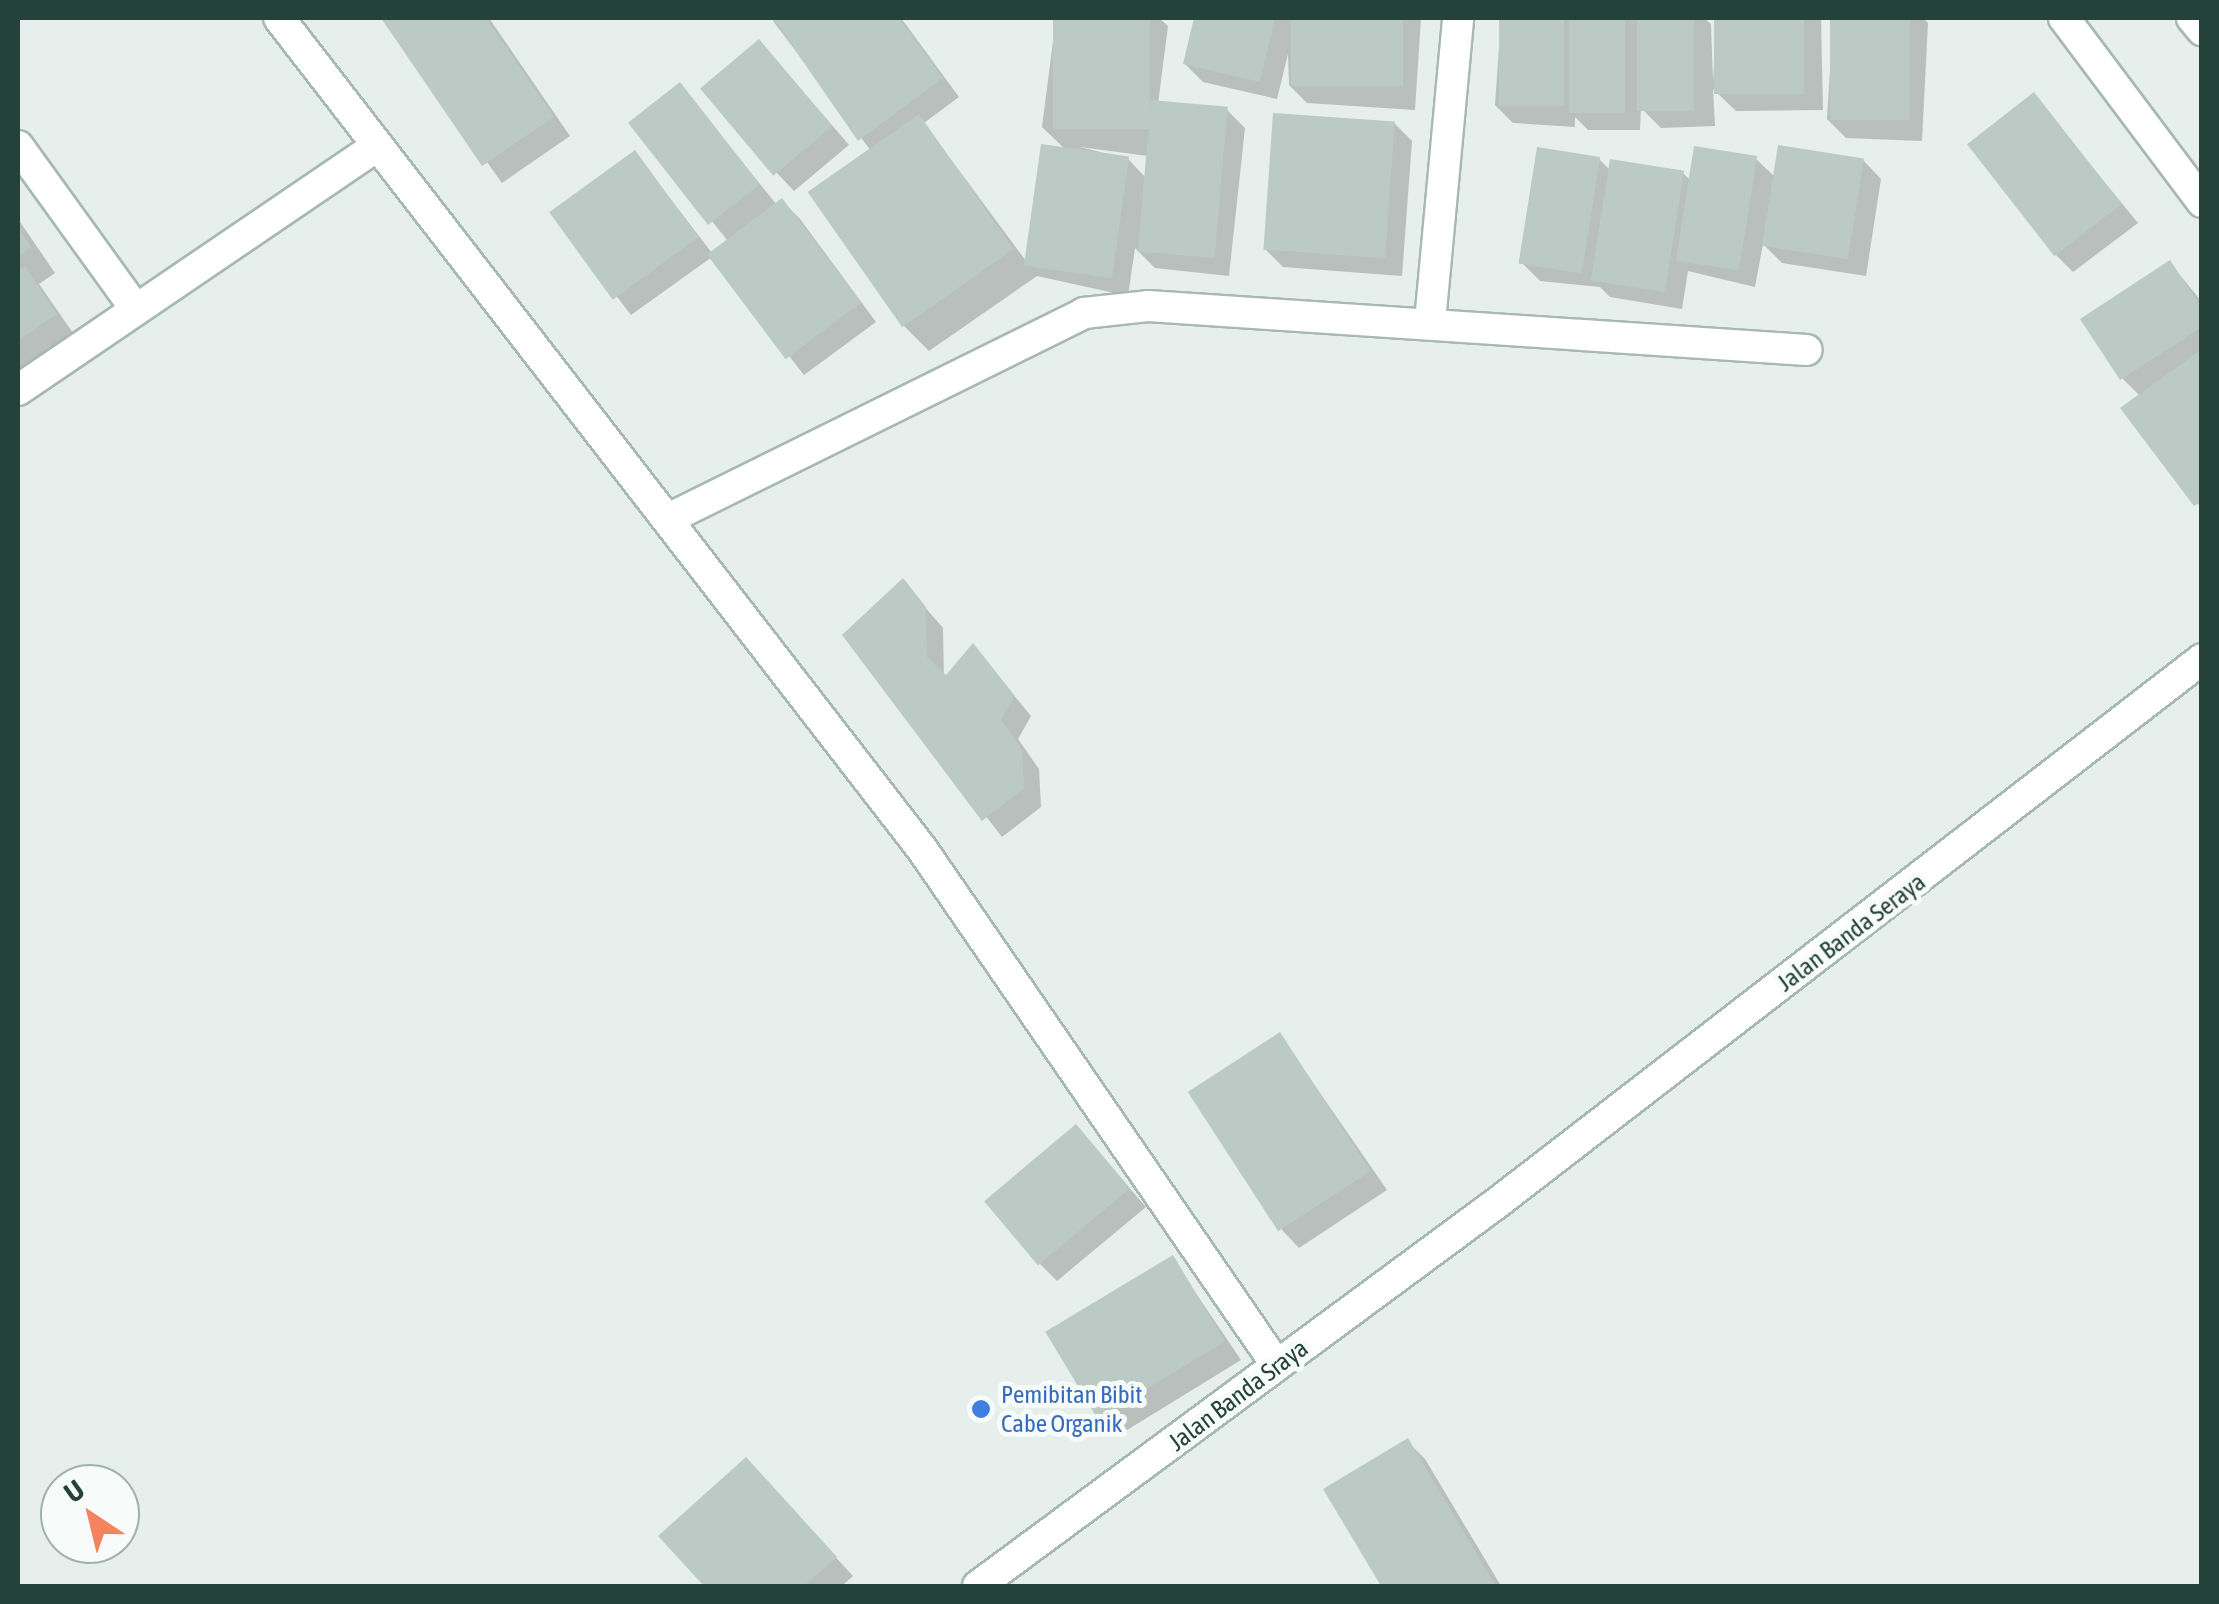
<!DOCTYPE html>
<style>
body{margin:0}
#map{position:relative;width:2219px;height:1604px;overflow:hidden;background:#e6efeb;font-family:"Asap Condensed",sans-serif}
div>[style]{position:absolute}
.shadow>*{inset:0;background:#0003}
.building>*{inset:0;background:#bbcac4;transform-origin:0 0}
.roads{filter:drop-shadow(2px 0 #a8b8b2) drop-shadow(-2px 0 #a8b8b2) drop-shadow(0 2px #a8b8b2) drop-shadow(0 -2px #a8b8b2)}
.minor>*{height:30px;margin:-15px;padding:0 15px;transform-origin:15px;border-radius:15px;background:#fff}
.tertiary>*{height:30px;margin:-15px;padding:0 15px;transform-origin:15px;border-radius:15px;background:#fff}
.dots>*{width:28px;height:28px;translate:-50% -50%;box-sizing:border-box;border:5px solid #f7fbf9;border-radius:50%}
span{translate:-50% -50%;white-space:nowrap;text-align:center;line-height:1.15;-webkit-text-stroke:10px #f7fbf9;paint-order:stroke}
.street-label{font-size:25px;color:#24423a}
.shop-label{font-size:25px;color:#366cbe}
.left{translate:0 -50%;text-align:left}
.frame{position:absolute;inset:0;border:20px solid #24423a;pointer-events:none}
.north{position:absolute;left:40px;top:1464px;width:100px;height:100px;box-sizing:border-box;background:#f7fbf9;border:2px solid #a3b1ad;border-radius:50%;rotate:325deg;font-size:28px;font-weight:700;line-height:40px;text-align:center;color:#24423a}
.north::after{content:'';display:block;margin:auto;width:35px;height:45px;background:#f4845f;clip-path:polygon(50% 0,100% 100%,50% 72%,0 100%)}
</style>
<div id="map">
<div class="shadow">
<i style="clip-path:polygon(384px 18px,489px 18px,570px 136px,502px 183px)"></i>
<i style="clip-path:polygon(evenodd,777px 18px,901px 18px,959px 97px,924px 123px,1026px 261px,1066px 150px,1042px 127px,1056px 18px,1159px 18px,1168px 26px,1158px 104px,1227px 110px,1245px 128px,1229px 276px,1155px 268px,1135px 248px,1128px 296px,1037px 276px,929px 351px,903px 325px,871px 151px,773px 21px,777px 18px,1080px 147px,1148px 156px,1145px 177px,1128px 159px,1080px 147px)"></i>
<i style="clip-path:polygon(1197px 18px,1421px 18px,1415px 110px,1307px 103px,1289px 85px,1288px 54px,1277px 99px,1203px 82px,1185px 64px)"></i>
<i style="clip-path:polygon(1501px 18px,1704px 18px,1711px 24px,1713px 81px,1717px 18px,1821px 18px,1823px 110px,1736px 111px,1713px 89px,1715px 126px,1661px 128px,1641px 108px,1640px 130px,1588px 130px,1575px 117px,1575px 127px,1513px 123px,1495px 105px)"></i>
<i style="clip-path:polygon(1833px 18px,1923px 18px,1928px 23px,1922px 141px,1846px 138px,1827px 119px)"></i>
<i style="clip-path:polygon(776px 60px,849px 145px,794px 191px,777px 173px)"></i>
<i style="clip-path:polygon(680px 85px,777px 205px,782px 201px,800px 219px,876px 322px,804px 375px,712px 257px,631px 315px,552px 212px,635px 153px,712px 253px,728px 241px,632px 123px)"></i>
<i style="clip-path:polygon(2034px 96px,2138px 223px,2073px 272px,2055px 254px)"></i>
<i style="clip-path:polygon(1394px 123px,1412px 141px,1402px 276px,1283px 267px,1265px 249px)"></i>
<i style="clip-path:polygon(1599px 159px,1611px 171px,1683px 173px,1690px 180px,1756px 159px,1775px 177px,1863px 160px,1881px 179px,1866px 276px,1782px 263px,1763px 244px,1755px 287px,1688px 271px,1682px 309px,1610px 297px,1600px 287px,1540px 281px,1522px 263px)"></i>
<i style="clip-path:polygon(18px 219px,55px 273px,39px 284px,73px 333px,18px 371px)"></i>
<i style="clip-path:polygon(2170px 263px,2202px 302px,2202px 511px,2140px 396px,2122px 378px)"></i>
<i style="clip-path:polygon(903px 582px,943px 628px,944px 681px,974px 647px,1031px 716px,1018px 739px,1039px 769px,1041px 807px,1002px 837px,846px 635px)"></i>
<i style="clip-path:polygon(1280px 1035px,1387px 1190px,1299px 1248px,1282px 1230px)"></i>
<i style="clip-path:polygon(1076px 1127px,1146px 1207px,1057px 1281px,1039px 1263px)"></i>
<i style="clip-path:polygon(1172px 1258px,1241px 1360px,1119px 1435px,1101px 1417px)"></i>
<i style="clip-path:polygon(1407px 1441px,1425px 1459px,1501px 1586px,1384px 1586px,1326px 1490px)"></i>
<i style="clip-path:polygon(763px 1478px,853px 1576px,842px 1586px,707px 1586px,662px 1537px)"></i>
</div>
<div class="building">
<i style="clip-path:polygon(381px 18px,486px 18px,554px 117px,482px 166px)"></i>
<i style="clip-path:polygon(773px 18px,899px 18px,943px 78px,858px 141px)"></i>
<i style="left:1053px;top:18px;width:97px;height:111px"></i>
<i style="clip-path:polygon(1194px 18px,1275px 18px,1260px 82px,1183px 64px)"></i>
<i style="left:1291px;top:18px;width:112px;height:68px"></i>
<i style="left:1499px;top:18px;width:65px;height:88px"></i>
<i style="left:1569px;top:18px;width:56px;height:95px"></i>
<i style="left:1637px;top:18px;width:57px;height:93px"></i>
<i style="left:1714px;top:18px;width:90px;height:76px"></i>
<i style="left:1830px;top:18px;width:80px;height:102px"></i>
<i style="left:759px;top:39px;width:114px;height:77px;rotate:50deg"></i>
<i style="left:680px;top:82px;width:130px;height:66px;rotate:52deg"></i>
<i style="left:2034px;top:92px;width:142px;height:85px;rotate:52deg"></i>
<i style="left:1151px;top:100px;width:77px;height:152px;rotate:5deg"></i>
<i style="left:1273px;top:113px;width:122px;height:137px;rotate:4deg"></i>
<i style="left:919px;top:114px;width:165px;height:136px;rotate:55deg"></i>
<i style="left:1041px;top:144px;width:89px;height:123px;rotate:8deg"></i>
<i style="left:1778px;top:145px;width:87px;height:102px;rotate:9deg"></i>
<i style="left:1694px;top:146px;width:64px;height:116px;rotate:9deg"></i>
<i style="left:1537px;top:147px;width:64px;height:118px;rotate:9deg"></i>
<i style="left:635px;top:150px;width:108px;height:106px;rotate:54deg"></i>
<i style="left:1610px;top:159px;width:75px;height:123px;rotate:9deg"></i>
<i style="left:782px;top:198px;width:131px;height:94px;rotate:53deg"></i>
<i style="clip-path:polygon(18px 228px,31px 247px,18px 256px)"></i>
<i style="clip-path:polygon(2170px 260px,2202px 308px,2202px 327px,2120px 380px,2080px 319px)"></i>
<i style="clip-path:polygon(25px 266px,57px 314px,18px 341px,18px 271px)"></i>
<i style="clip-path:polygon(2202px 349px,2202px 501px,2194px 506px,2120px 408px)"></i>
<i style="clip-path:polygon(903px 578px,926px 607px,927px 657px,946px 675px,973px 643px,1015px 696px,1001px 720px,1022px 749px,1024px 788px,982px 821px,842px 635px)"></i>
<i style="left:1280px;top:1032px;width:166px;height:110px;rotate:57deg"></i>
<i style="left:1076px;top:1124px;width:84px;height:120px;rotate:50deg"></i>
<i style="left:1173px;top:1255px;width:101px;height:149px;rotate:59deg"></i>
<i style="clip-path:polygon(1408px 1438px,1496px 1586px,1381px 1586px,1323px 1489px)"></i>
<i style="clip-path:polygon(746px 1457px,837px 1557px,804px 1586px,704px 1586px,658px 1536px)"></i>
</div>
<div class="roads">
<div class="minor">
<i style="left:279px;top:18px;width:1051px;rotate:52.27deg"></i>
<i style="left:922px;top:849px;width:625px;rotate:55.5deg"></i>
<i style="left:2064px;top:18px;width:230px;rotate:53.1deg"></i>
<i style="left:2192px;top:18px;width:16px;rotate:50deg"></i>
<i style="left:18px;top:146px;width:198px;rotate:54.2deg"></i>
<i style="left:1430px;top:322px;width:305px;rotate:-84.7deg"></i>
<i style="left:18px;top:390px;width:435px;rotate:-34.2deg"></i>
<i style="left:670px;top:518px;width:462px;rotate:-26.3deg"></i>
<i style="left:1084px;top:313px;width:64px;rotate:-6.2deg"></i>
<i style="left:1148px;top:306px;width:660px;rotate:3.82deg"></i>
</div>
<div class="tertiary">
<i style="left:978px;top:1586px;width:645px;rotate:-36.43deg"></i>
<i style="left:1497px;top:1203px;width:890px;rotate:-37.65deg"></i>
</div>
</div>
<div class="dots">
<i style="left:981px;top:1409px;background:#3f7fe0"></i>
</div>
<div class="street-label">
<span style="left:1851px;top:932px;rotate:-37deg">Jalan Banda Seraya</span>
<span style="left:1238px;top:1395px;rotate:-37deg">Jalan Banda Sraya</span>
</div>
<div class="shop-label">
<span class="left" style="left:1001px;top:1409px">Pemibitan Bibit<br>Cabe Organik</span>
</div>
<div class="frame"></div>
<div class="north">U</div>
</div>
